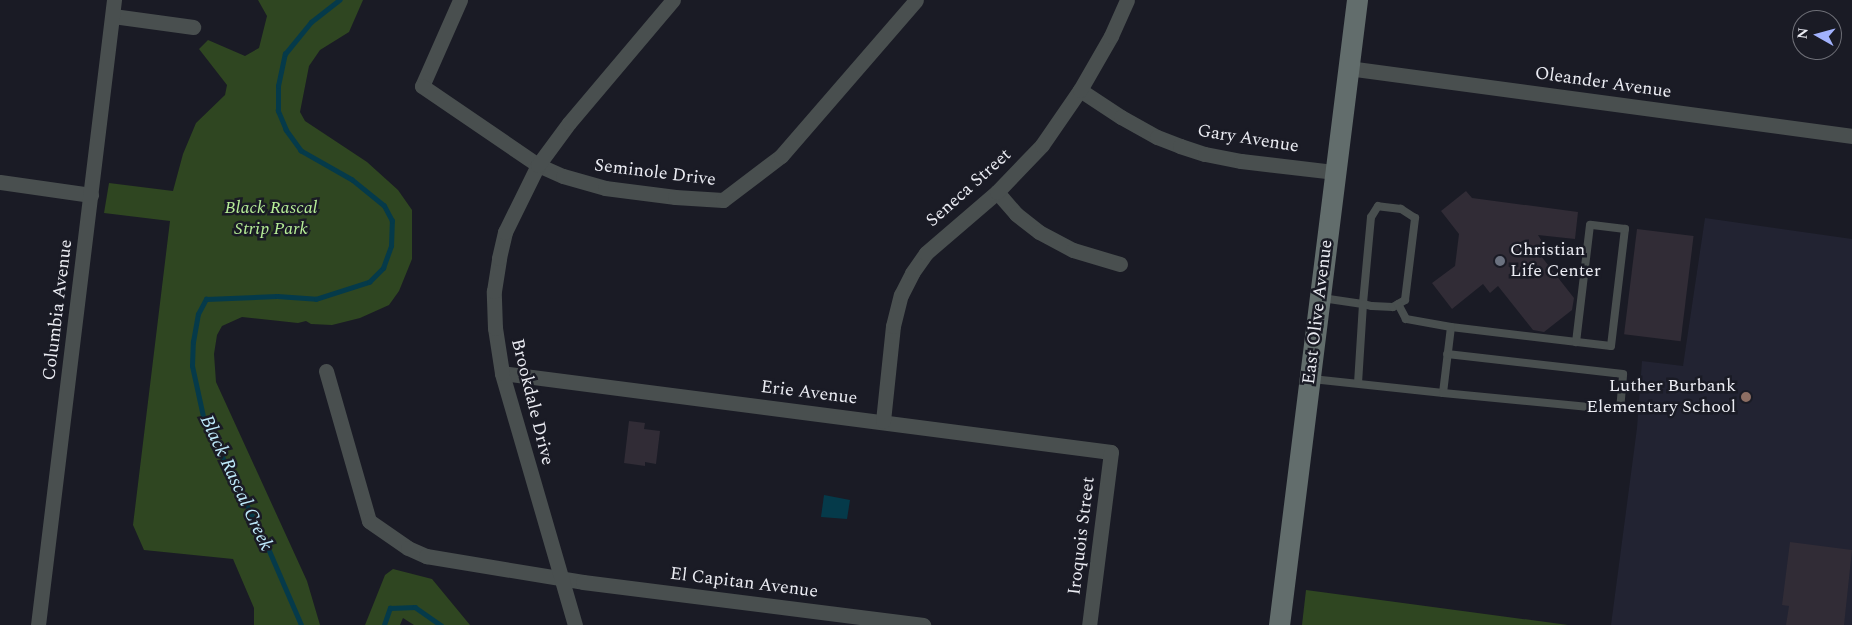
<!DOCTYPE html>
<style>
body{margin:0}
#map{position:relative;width:1852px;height:625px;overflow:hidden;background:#1a1b25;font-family:Spectral,serif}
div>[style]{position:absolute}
.built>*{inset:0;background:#222332}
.green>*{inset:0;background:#2f4621}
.water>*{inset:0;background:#053a4a}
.stream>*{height:4.5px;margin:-2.25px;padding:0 2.25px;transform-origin:2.25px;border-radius:2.25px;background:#053a4a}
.building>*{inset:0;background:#312c36;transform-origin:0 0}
.service>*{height:8px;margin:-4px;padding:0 4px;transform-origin:4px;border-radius:4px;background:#494f4f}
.minor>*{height:15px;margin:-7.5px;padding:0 7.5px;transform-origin:7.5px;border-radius:7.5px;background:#494f4f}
.secondary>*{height:21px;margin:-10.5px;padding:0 10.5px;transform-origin:10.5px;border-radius:10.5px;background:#626d6c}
.dots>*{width:14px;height:14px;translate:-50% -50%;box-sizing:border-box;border:2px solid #1a1b25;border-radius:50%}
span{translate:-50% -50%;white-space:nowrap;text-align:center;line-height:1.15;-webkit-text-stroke:5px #1a1b25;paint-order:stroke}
.street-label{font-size:18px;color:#ebecf3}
.park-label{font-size:18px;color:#b6ed97;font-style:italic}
.poi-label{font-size:18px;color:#ebecf3}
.left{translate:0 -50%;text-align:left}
.right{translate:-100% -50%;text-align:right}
.water-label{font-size:19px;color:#bfeafb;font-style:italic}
.north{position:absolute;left:1792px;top:10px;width:50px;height:50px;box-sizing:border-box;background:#1a1b25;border:1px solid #6e6f77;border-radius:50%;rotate:277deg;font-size:14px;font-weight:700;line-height:20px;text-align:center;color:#ebecf3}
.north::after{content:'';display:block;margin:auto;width:18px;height:22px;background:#a2b2fd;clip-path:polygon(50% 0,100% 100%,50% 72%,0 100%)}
</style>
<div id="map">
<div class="built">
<i style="clip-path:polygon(1705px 218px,1852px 239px,1852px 625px,1611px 625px,1637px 428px,1642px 361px,1683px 366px)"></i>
</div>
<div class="green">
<i style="clip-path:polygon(258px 0,363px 0,349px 32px,320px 50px,309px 66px,300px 112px,305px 121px,367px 162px,398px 190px,412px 210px,412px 259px,399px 291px,389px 305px,360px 318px,332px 325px,311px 324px,306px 321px,298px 323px,242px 317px,222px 326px,217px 335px,214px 354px,216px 382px,307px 581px,320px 625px,254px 625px,254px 608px,233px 559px,144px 550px,133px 525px,170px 221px,104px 213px,109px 183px,173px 191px,183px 154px,196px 123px,225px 95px,227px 85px,199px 49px,208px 40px,245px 56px,259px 48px,267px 16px)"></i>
<i style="clip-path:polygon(393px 569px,432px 579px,470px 625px,414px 625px,403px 618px,400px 625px,365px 625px,385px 575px)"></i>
<i style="clip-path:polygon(1306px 590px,1568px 625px,1302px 625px)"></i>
</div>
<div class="water">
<i style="clip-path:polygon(824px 495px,850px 500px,847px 519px,821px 517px)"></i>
</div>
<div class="stream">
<i style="left:301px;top:625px;width:90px;rotate:-113.4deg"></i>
<i style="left:265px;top:542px;width:136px;rotate:-116.8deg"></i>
<i style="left:204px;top:421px;width:56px;rotate:-102.3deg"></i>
<i style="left:192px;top:366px;width:24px;rotate:-88deg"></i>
<i style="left:193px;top:342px;width:28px;rotate:-80deg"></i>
<i style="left:198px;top:314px;width:17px;rotate:-62deg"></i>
<i style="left:206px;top:299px;width:71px;rotate:-2.4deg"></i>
<i style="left:277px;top:296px;width:39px;rotate:4deg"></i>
<i style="left:316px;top:299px;width:56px;rotate:-17.8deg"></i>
<i style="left:369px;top:282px;width:20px;rotate:-45deg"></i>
<i style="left:383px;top:268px;width:23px;rotate:-70deg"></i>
<i style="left:391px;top:246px;width:25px;rotate:-88deg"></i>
<i style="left:392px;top:221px;width:17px;rotate:-118deg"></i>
<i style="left:384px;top:206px;width:41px;rotate:-140.9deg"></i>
<i style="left:352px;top:180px;width:59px;rotate:-150.4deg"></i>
<i style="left:301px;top:151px;width:26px;rotate:-126deg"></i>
<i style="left:286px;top:130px;width:21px;rotate:-113deg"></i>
<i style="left:278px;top:111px;width:25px;rotate:-90deg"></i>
<i style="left:278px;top:86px;width:33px;rotate:-78deg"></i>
<i style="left:285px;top:54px;width:41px;rotate:-50.9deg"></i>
<i style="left:311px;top:22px;width:36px;rotate:-38deg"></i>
<i style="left:384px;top:625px;width:18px;rotate:-71deg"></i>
<i style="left:390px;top:608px;width:25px;rotate:-2deg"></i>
<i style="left:415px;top:607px;width:32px;rotate:35deg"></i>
</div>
<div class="building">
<i style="clip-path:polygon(1466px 191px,1472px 198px,1578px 212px,1575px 239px,1538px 235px,1548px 251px,1541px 256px,1574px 298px,1572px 310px,1544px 332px,1533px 330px,1498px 286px,1490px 293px,1483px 284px,1452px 309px,1432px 283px,1455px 266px,1459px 234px,1441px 211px)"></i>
<i style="left:1637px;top:229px;width:57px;height:106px;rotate:7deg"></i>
<i style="clip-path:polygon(629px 421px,645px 423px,644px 429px,660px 431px,656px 464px,645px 462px,645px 466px,624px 463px)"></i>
<i style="clip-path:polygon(1790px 542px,1852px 550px,1844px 625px,1786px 625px,1789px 606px,1782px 605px)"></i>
</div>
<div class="service">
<i style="left:1322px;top:298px;width:41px;rotate:8.3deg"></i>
<i style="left:1363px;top:304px;width:9px;rotate:13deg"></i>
<i style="left:1372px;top:306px;width:21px;rotate:3deg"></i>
<i style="left:1393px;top:307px;width:14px;rotate:-30deg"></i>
<i style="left:1405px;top:300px;width:83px;rotate:-83deg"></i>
<i style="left:1415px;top:218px;width:17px;rotate:-147deg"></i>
<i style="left:1401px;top:209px;width:23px;rotate:-173deg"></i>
<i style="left:1378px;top:206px;width:13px;rotate:122deg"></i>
<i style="left:1371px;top:217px;width:87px;rotate:95.3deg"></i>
<i style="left:1363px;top:304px;width:79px;rotate:93.6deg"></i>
<i style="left:1451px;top:327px;width:161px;rotate:6.8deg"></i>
<i style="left:1611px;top:346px;width:118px;rotate:-83.2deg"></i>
<i style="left:1625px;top:229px;width:35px;rotate:-173deg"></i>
<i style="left:1590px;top:225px;width:118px;rotate:96.8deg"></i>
<i style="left:1312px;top:379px;width:132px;rotate:6.1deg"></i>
<i style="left:1443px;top:393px;width:66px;rotate:-83.1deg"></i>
<i style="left:1451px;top:327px;width:46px;rotate:-169.9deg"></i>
<i style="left:1406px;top:319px;width:17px;rotate:-118deg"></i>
<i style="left:1443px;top:393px;width:178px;rotate:5.5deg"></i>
<i style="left:1620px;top:410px;width:36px;rotate:-85deg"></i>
<i style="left:1623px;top:374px;width:177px;rotate:-173.5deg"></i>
</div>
<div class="minor">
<i style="left:460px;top:0;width:94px;rotate:113.8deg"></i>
<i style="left:422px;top:86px;width:140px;rotate:34.3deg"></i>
<i style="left:538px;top:165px;width:27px;rotate:24deg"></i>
<i style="left:563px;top:176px;width:44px;rotate:15.9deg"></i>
<i style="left:605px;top:188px;width:71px;rotate:7.3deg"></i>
<i style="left:675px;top:197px;width:48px;rotate:3.6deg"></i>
<i style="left:723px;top:200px;width:73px;rotate:-37.2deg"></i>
<i style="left:781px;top:156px;width:206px;rotate:-49.1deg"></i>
<i style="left:113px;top:16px;width:81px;rotate:7.8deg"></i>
<i style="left:1348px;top:68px;width:509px;rotate:7.68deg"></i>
<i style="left:1080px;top:90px;width:49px;rotate:33.4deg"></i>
<i style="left:1121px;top:117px;width:41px;rotate:29.1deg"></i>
<i style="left:1157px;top:137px;width:25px;rotate:21deg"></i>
<i style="left:1180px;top:146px;width:26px;rotate:18deg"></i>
<i style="left:1205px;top:154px;width:37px;rotate:11deg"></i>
<i style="left:1241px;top:161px;width:95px;rotate:6.7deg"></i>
<i style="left:0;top:182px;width:92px;rotate:8.1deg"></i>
<i style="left:997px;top:192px;width:29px;rotate:49deg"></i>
<i style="left:1016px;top:214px;width:29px;rotate:38deg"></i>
<i style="left:1039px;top:232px;width:38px;rotate:28deg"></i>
<i style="left:1073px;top:250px;width:49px;rotate:16.6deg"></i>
<i style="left:326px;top:371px;width:156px;rotate:74deg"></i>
<i style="left:369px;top:521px;width:47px;rotate:34.7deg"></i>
<i style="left:408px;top:548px;width:20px;rotate:24deg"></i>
<i style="left:426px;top:556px;width:159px;rotate:9.4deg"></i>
<i style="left:583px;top:582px;width:343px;rotate:7.2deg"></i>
<i style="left:502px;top:373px;width:614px;rotate:7.39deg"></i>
<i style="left:1111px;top:452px;width:174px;rotate:97.2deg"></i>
<i style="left:883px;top:421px;width:96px;rotate:-84deg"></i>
<i style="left:893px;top:326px;width:32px;rotate:-76deg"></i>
<i style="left:901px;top:295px;width:25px;rotate:-63deg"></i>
<i style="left:912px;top:273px;width:24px;rotate:-55deg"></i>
<i style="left:926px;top:253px;width:94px;rotate:-40.7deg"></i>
<i style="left:997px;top:192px;width:65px;rotate:-46.2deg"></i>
<i style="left:1042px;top:145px;width:67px;rotate:-55.4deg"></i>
<i style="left:1080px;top:90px;width:62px;rotate:-60.1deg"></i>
<i style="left:1111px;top:36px;width:39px;rotate:-66deg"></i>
<i style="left:38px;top:625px;width:630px;rotate:-83.07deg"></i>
<i style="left:575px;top:625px;width:262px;rotate:-106.2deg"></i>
<i style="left:502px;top:373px;width:46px;rotate:-98.8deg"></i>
<i style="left:495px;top:328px;width:37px;rotate:-92deg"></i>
<i style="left:494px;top:291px;width:33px;rotate:-81deg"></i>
<i style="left:499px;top:258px;width:27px;rotate:-77deg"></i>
<i style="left:505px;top:232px;width:75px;rotate:-63.8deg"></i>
<i style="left:538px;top:165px;width:52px;rotate:-53.6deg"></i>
<i style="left:569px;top:123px;width:161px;rotate:-49.8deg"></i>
</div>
<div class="secondary">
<i style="left:1279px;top:625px;width:630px;rotate:-82.89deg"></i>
</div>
<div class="dots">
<i style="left:1500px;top:261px;background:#6b7280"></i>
<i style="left:1746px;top:397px;background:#8d6e63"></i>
</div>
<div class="street-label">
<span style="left:1603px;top:83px;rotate:8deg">Oleander Avenue</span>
<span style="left:1248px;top:139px;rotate:9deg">Gary Avenue</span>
<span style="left:655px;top:173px;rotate:7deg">Seminole Drive</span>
<span style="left:969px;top:188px;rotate:-42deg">Seneca Street</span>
<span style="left:58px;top:310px;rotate:-83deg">Columbia Avenue</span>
<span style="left:1318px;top:312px;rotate:-83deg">East Olive Avenue</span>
<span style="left:809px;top:393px;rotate:7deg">Erie Avenue</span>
<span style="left:532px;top:402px;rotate:76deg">Brookdale Drive</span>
<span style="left:1082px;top:536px;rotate:-83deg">Iroquois Street</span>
<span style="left:744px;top:583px;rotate:7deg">El Capitan Avenue</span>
</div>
<div class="park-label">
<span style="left:271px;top:219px">Black Rascal<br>Strip Park</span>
</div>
<div class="poi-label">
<span class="left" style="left:1510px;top:261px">Christian<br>Life Center</span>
<span class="right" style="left:1736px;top:397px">Luther Burbank<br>Elementary School</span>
</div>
<div class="water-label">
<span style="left:236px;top:483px;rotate:65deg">Black Rascal Creek</span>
</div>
<div class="north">N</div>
</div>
